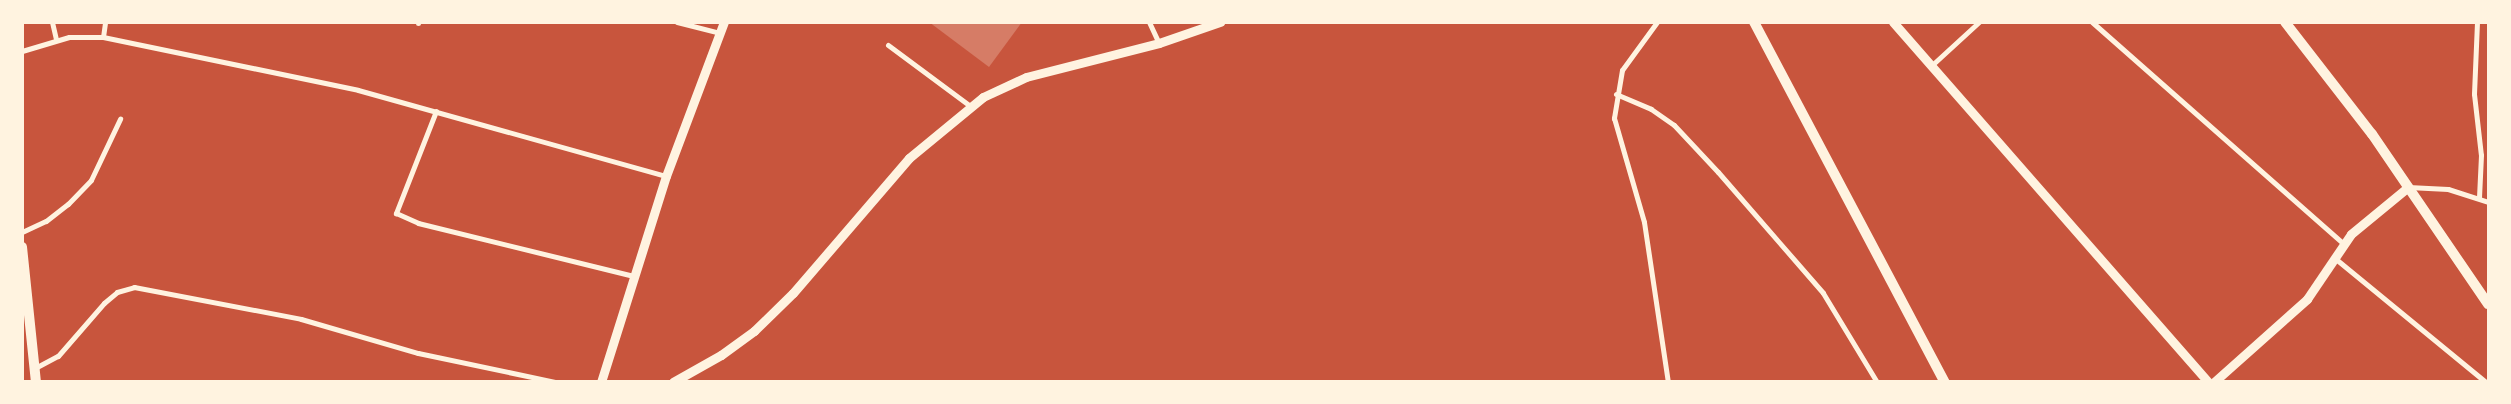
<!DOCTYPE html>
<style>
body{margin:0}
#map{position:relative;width:2511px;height:404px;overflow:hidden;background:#c8553d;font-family:Arial,sans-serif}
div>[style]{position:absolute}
.building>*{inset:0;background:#d67c66}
.pedestrian>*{height:4.5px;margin:-2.25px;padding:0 2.25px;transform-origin:2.25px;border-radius:2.25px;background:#fff3e0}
.minor>*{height:5px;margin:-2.5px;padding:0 2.5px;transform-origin:2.5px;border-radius:2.5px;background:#fff3e0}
.tertiary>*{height:9px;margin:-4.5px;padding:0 4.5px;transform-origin:4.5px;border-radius:4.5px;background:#fff3e0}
.secondary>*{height:10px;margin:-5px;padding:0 5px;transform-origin:5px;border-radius:5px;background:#fff3e0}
span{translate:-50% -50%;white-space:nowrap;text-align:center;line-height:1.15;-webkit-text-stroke:4px #fff3e0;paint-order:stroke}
.frame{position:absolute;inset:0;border:24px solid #fff3e0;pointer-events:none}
</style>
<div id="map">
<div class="building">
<i style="clip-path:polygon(929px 22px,1022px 22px,989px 67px)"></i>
</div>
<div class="pedestrian">
<i style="left:2335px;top:258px;width:195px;rotate:39.4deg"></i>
</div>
<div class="minor">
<i style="left:52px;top:22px;width:18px;rotate:77deg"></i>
<i style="left:677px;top:22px;width:44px;rotate:14.3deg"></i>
<i style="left:1149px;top:22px;width:23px;rotate:65deg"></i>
<i style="left:1657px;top:22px;width:59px;rotate:126.1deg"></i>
<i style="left:1622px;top:70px;width:49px;rotate:99.5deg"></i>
<i style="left:1614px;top:118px;width:108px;rotate:73.9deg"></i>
<i style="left:1644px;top:222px;width:162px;rotate:81.5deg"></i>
<i style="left:2092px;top:22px;width:334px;rotate:41.4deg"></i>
<i style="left:2477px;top:22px;width:72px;rotate:92.4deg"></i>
<i style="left:2474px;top:94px;width:61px;rotate:83.5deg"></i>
<i style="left:2481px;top:155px;width:43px;rotate:92.7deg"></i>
<i style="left:418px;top:23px;width:1px;rotate:-90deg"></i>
<i style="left:103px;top:37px;width:15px;rotate:-82deg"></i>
<i style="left:888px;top:45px;width:102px;rotate:36.6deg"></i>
<i style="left:22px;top:51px;width:49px;rotate:-16.6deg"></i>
<i style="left:69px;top:37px;width:34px"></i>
<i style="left:103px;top:37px;width:260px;rotate:11.7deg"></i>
<i style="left:358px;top:90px;width:320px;rotate:15.6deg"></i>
<i style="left:1932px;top:65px;width:64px;rotate:-42.5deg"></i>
<i style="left:1616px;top:94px;width:38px;rotate:23deg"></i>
<i style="left:1651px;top:109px;width:28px;rotate:35deg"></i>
<i style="left:1674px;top:125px;width:64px;rotate:46.9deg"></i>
<i style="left:1718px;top:172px;width:160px;rotate:49deg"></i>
<i style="left:1823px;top:293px;width:104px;rotate:58.8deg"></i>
<i style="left:436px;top:111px;width:110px;rotate:111.4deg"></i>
<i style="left:396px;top:213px;width:24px;rotate:24deg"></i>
<i style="left:418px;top:223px;width:222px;rotate:13.8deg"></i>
<i style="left:2408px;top:187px;width:40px;rotate:2.9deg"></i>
<i style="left:2448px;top:189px;width:42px;rotate:18deg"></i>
<i style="left:22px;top:232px;width:26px;rotate:-25deg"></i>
<i style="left:46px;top:221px;width:28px;rotate:-38deg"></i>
<i style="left:68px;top:204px;width:33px;rotate:-46deg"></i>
<i style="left:91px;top:180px;width:68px;rotate:-64.6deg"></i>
<i style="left:35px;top:368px;width:26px;rotate:-28deg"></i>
<i style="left:58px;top:356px;width:70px;rotate:-49deg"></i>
<i style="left:104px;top:303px;width:17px;rotate:-40deg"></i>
<i style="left:117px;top:292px;width:18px;rotate:-16deg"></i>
<i style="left:134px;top:287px;width:170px;rotate:10.8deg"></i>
<i style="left:301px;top:319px;width:122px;rotate:16.2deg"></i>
<i style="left:418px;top:353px;width:141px;rotate:11.9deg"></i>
</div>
<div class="tertiary">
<i style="left:1893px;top:22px;width:478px;rotate:48.8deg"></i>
<i style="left:601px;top:382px;width:216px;rotate:-72.5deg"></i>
<i style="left:666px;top:176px;width:165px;rotate:-69.4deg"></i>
<i style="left:673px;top:382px;width:55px;rotate:-29.4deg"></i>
<i style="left:721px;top:355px;width:41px;rotate:-36deg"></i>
<i style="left:754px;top:331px;width:54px;rotate:-44.3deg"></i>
<i style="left:793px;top:293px;width:178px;rotate:-49.3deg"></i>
<i style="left:909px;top:158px;width:96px;rotate:-39.5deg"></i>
<i style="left:983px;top:97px;width:47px;rotate:-24.9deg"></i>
<i style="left:1026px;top:77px;width:137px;rotate:-14.3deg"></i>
<i style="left:1159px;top:43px;width:65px;rotate:-19deg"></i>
<i style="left:2214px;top:382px;width:125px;rotate:-41.7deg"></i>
<i style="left:2307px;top:299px;width:78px;rotate:-55.9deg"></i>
<i style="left:2351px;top:234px;width:74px;rotate:-39.5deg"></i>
</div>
<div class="secondary">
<i style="left:1754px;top:22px;width:408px;rotate:62.1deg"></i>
<i style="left:2285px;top:22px;width:142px;rotate:52.2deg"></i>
<i style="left:2372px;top:134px;width:206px;rotate:55.7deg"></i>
<i style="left:22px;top:247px;width:136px;rotate:84.1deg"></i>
</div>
<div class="frame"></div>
</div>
